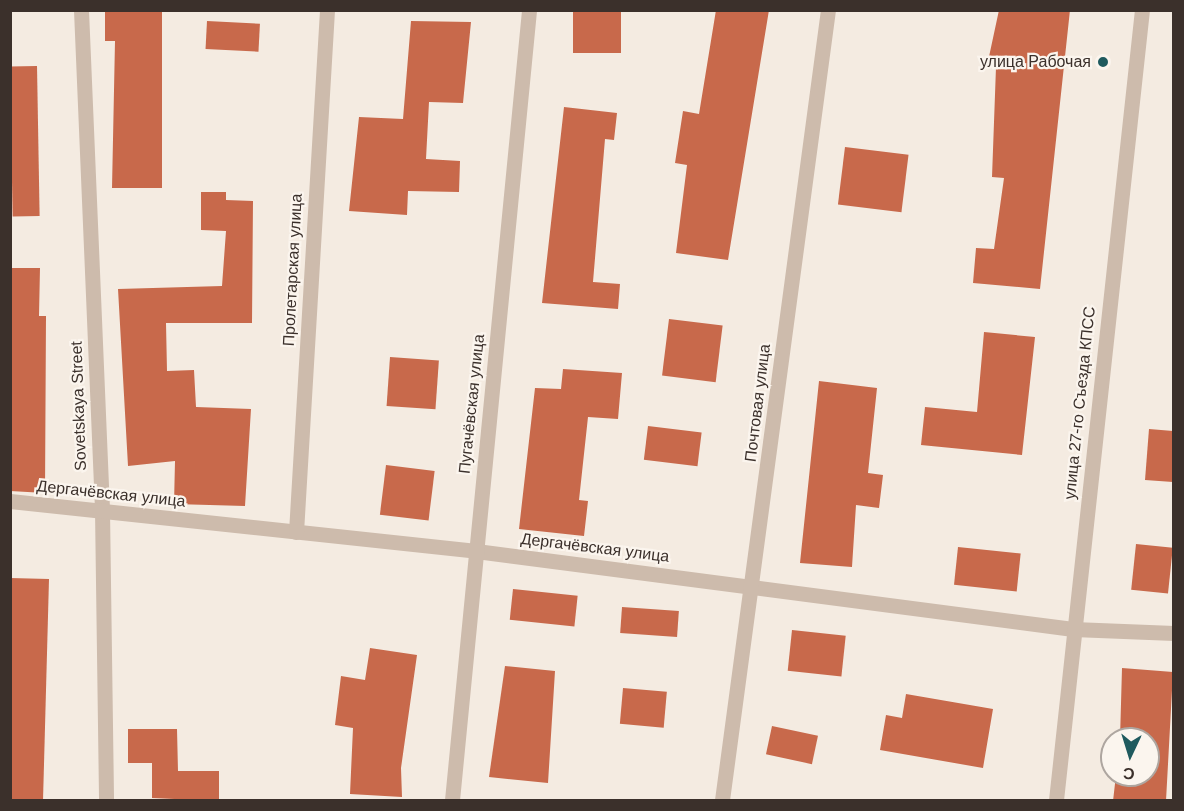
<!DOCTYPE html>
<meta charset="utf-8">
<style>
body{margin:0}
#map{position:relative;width:1184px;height:811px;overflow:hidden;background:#f4ebe1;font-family:Arial,sans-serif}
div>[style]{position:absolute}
.building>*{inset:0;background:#c8694b;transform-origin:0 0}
.minor>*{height:15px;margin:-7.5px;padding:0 7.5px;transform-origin:7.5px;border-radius:7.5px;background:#cdbbac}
.dots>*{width:16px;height:16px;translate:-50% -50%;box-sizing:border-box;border:3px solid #fbf5ee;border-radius:50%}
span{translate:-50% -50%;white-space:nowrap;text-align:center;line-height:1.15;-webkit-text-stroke:4.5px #fbf5ee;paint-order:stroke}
.poi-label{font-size:16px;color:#3b302b}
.right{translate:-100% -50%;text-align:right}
.street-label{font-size:16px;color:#3b302b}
.frame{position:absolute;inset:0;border:12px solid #3b302b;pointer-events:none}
.north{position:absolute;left:1100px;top:727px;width:60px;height:60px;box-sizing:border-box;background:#fbf5ee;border:2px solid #aea6a0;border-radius:50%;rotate:184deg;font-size:16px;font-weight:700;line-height:24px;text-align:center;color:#3b302b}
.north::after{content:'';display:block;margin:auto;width:21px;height:27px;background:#1f5a5e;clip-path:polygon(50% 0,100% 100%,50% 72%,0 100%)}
</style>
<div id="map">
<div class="building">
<i style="left:573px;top:10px;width:48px;height:43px"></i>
<i style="clip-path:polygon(716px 10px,769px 10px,728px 260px,676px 253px,687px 165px,675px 163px,683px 111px,699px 114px)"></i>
<i style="clip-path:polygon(999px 10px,1070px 10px,1040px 289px,973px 283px,976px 248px,994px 249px,1004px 178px,992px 177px,996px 67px,987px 66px)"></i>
<i style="clip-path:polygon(105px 11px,162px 11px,162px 188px,112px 188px,115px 41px,105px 41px)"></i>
<i style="left:207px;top:21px;width:53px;height:28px;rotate:3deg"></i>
<i style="clip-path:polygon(411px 21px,471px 22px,463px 103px,429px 102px,426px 159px,460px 161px,459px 192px,408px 191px,407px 215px,349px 211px,359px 117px,403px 119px)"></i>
<i style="left:37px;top:66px;width:150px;height:27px;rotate:89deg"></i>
<i style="clip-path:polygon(564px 107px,617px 113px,614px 140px,605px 139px,593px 282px,620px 284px,618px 309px,542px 303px)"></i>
<i style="left:845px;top:147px;width:64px;height:58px;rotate:7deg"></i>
<i style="clip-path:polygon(201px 192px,226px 192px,226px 200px,253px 201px,252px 323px,166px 323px,167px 371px,194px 370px,196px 407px,251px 409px,245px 506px,174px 504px,175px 461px,128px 466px,118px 289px,222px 286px,226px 231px,201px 230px)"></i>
<i style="clip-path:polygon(10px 268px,40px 268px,39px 316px,46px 316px,45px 493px,10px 491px)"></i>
<i style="left:669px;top:319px;width:54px;height:57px;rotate:7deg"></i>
<i style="clip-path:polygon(984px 332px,1035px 337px,1022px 455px,921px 445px,925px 407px,977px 412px)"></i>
<i style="left:390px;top:357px;width:49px;height:49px;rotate:4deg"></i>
<i style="clip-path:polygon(563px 369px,622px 373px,618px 419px,588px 417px,579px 500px,588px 501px,584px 536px,519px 529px,535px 388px,561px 389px)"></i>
<i style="clip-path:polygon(819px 381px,877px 388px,868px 473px,883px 475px,879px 508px,856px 505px,852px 567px,800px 563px)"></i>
<i style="left:648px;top:426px;width:54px;height:34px;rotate:7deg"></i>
<i style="clip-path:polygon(1149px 429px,1173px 431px,1173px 482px,1145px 480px)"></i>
<i style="left:386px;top:465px;width:49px;height:50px;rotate:7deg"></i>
<i style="left:1136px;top:544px;width:37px;height:46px;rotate:6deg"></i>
<i style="left:958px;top:547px;width:63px;height:38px;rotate:6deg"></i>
<i style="clip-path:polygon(10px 578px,49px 579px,43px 801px,10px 801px)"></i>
<i style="left:513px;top:589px;width:65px;height:31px;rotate:6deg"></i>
<i style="left:622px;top:607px;width:57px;height:26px;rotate:4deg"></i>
<i style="left:792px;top:630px;width:54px;height:41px;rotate:6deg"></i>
<i style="clip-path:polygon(370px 648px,417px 655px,401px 768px,402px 797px,350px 794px,353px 728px,335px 725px,341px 676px,365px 680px)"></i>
<i style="clip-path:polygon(505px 666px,555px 671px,548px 783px,489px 777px)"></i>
<i style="clip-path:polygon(1122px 668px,1173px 672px,1166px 801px,1113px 801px,1116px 775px,1148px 775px,1148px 739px,1120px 739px)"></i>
<i style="left:623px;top:688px;width:44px;height:36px;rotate:5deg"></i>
<i style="clip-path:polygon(906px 694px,993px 709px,983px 768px,880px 750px,886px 715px,902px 718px)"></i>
<i style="left:772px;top:726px;width:47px;height:29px;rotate:12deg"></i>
<i style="clip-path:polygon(128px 729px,177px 729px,178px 771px,219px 771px,219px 801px,152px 798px,152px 763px,128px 763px)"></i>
</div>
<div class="minor">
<i style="left:81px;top:10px;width:500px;rotate:87.59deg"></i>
<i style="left:102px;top:510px;width:290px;rotate:89.2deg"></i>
<i style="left:10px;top:501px;width:469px;rotate:6.1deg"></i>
<i style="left:476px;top:551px;width:602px;rotate:7.44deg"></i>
<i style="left:1073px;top:629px;width:101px;rotate:2.3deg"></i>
<i style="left:296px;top:532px;width:523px;rotate:-86.6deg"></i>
<i style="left:452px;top:800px;width:794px;rotate:-84.43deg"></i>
<i style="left:722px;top:800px;width:797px;rotate:-82.36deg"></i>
<i style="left:1056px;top:800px;width:795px;rotate:-83.79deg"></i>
</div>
<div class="dots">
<i style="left:1103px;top:62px;background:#1f5a5e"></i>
</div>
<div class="poi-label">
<span class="right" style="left:1091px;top:62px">улица Рабочая</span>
</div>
<div class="street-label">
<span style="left:293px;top:270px;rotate:-87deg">Пролетарская улица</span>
<span style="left:758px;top:403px;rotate:-83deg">Почтовая улица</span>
<span style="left:1080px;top:403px;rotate:-84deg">улица 27-го Съезда КПСС</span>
<span style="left:472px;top:404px;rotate:-84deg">Пугачёвская улица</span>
<span style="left:79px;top:406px;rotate:-92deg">Sovetskaya Street</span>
<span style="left:111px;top:494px;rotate:6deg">Дергачёвская улица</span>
<span style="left:595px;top:548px;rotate:7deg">Дергачёвская улица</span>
</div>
<div class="frame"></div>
<div class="north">С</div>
</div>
